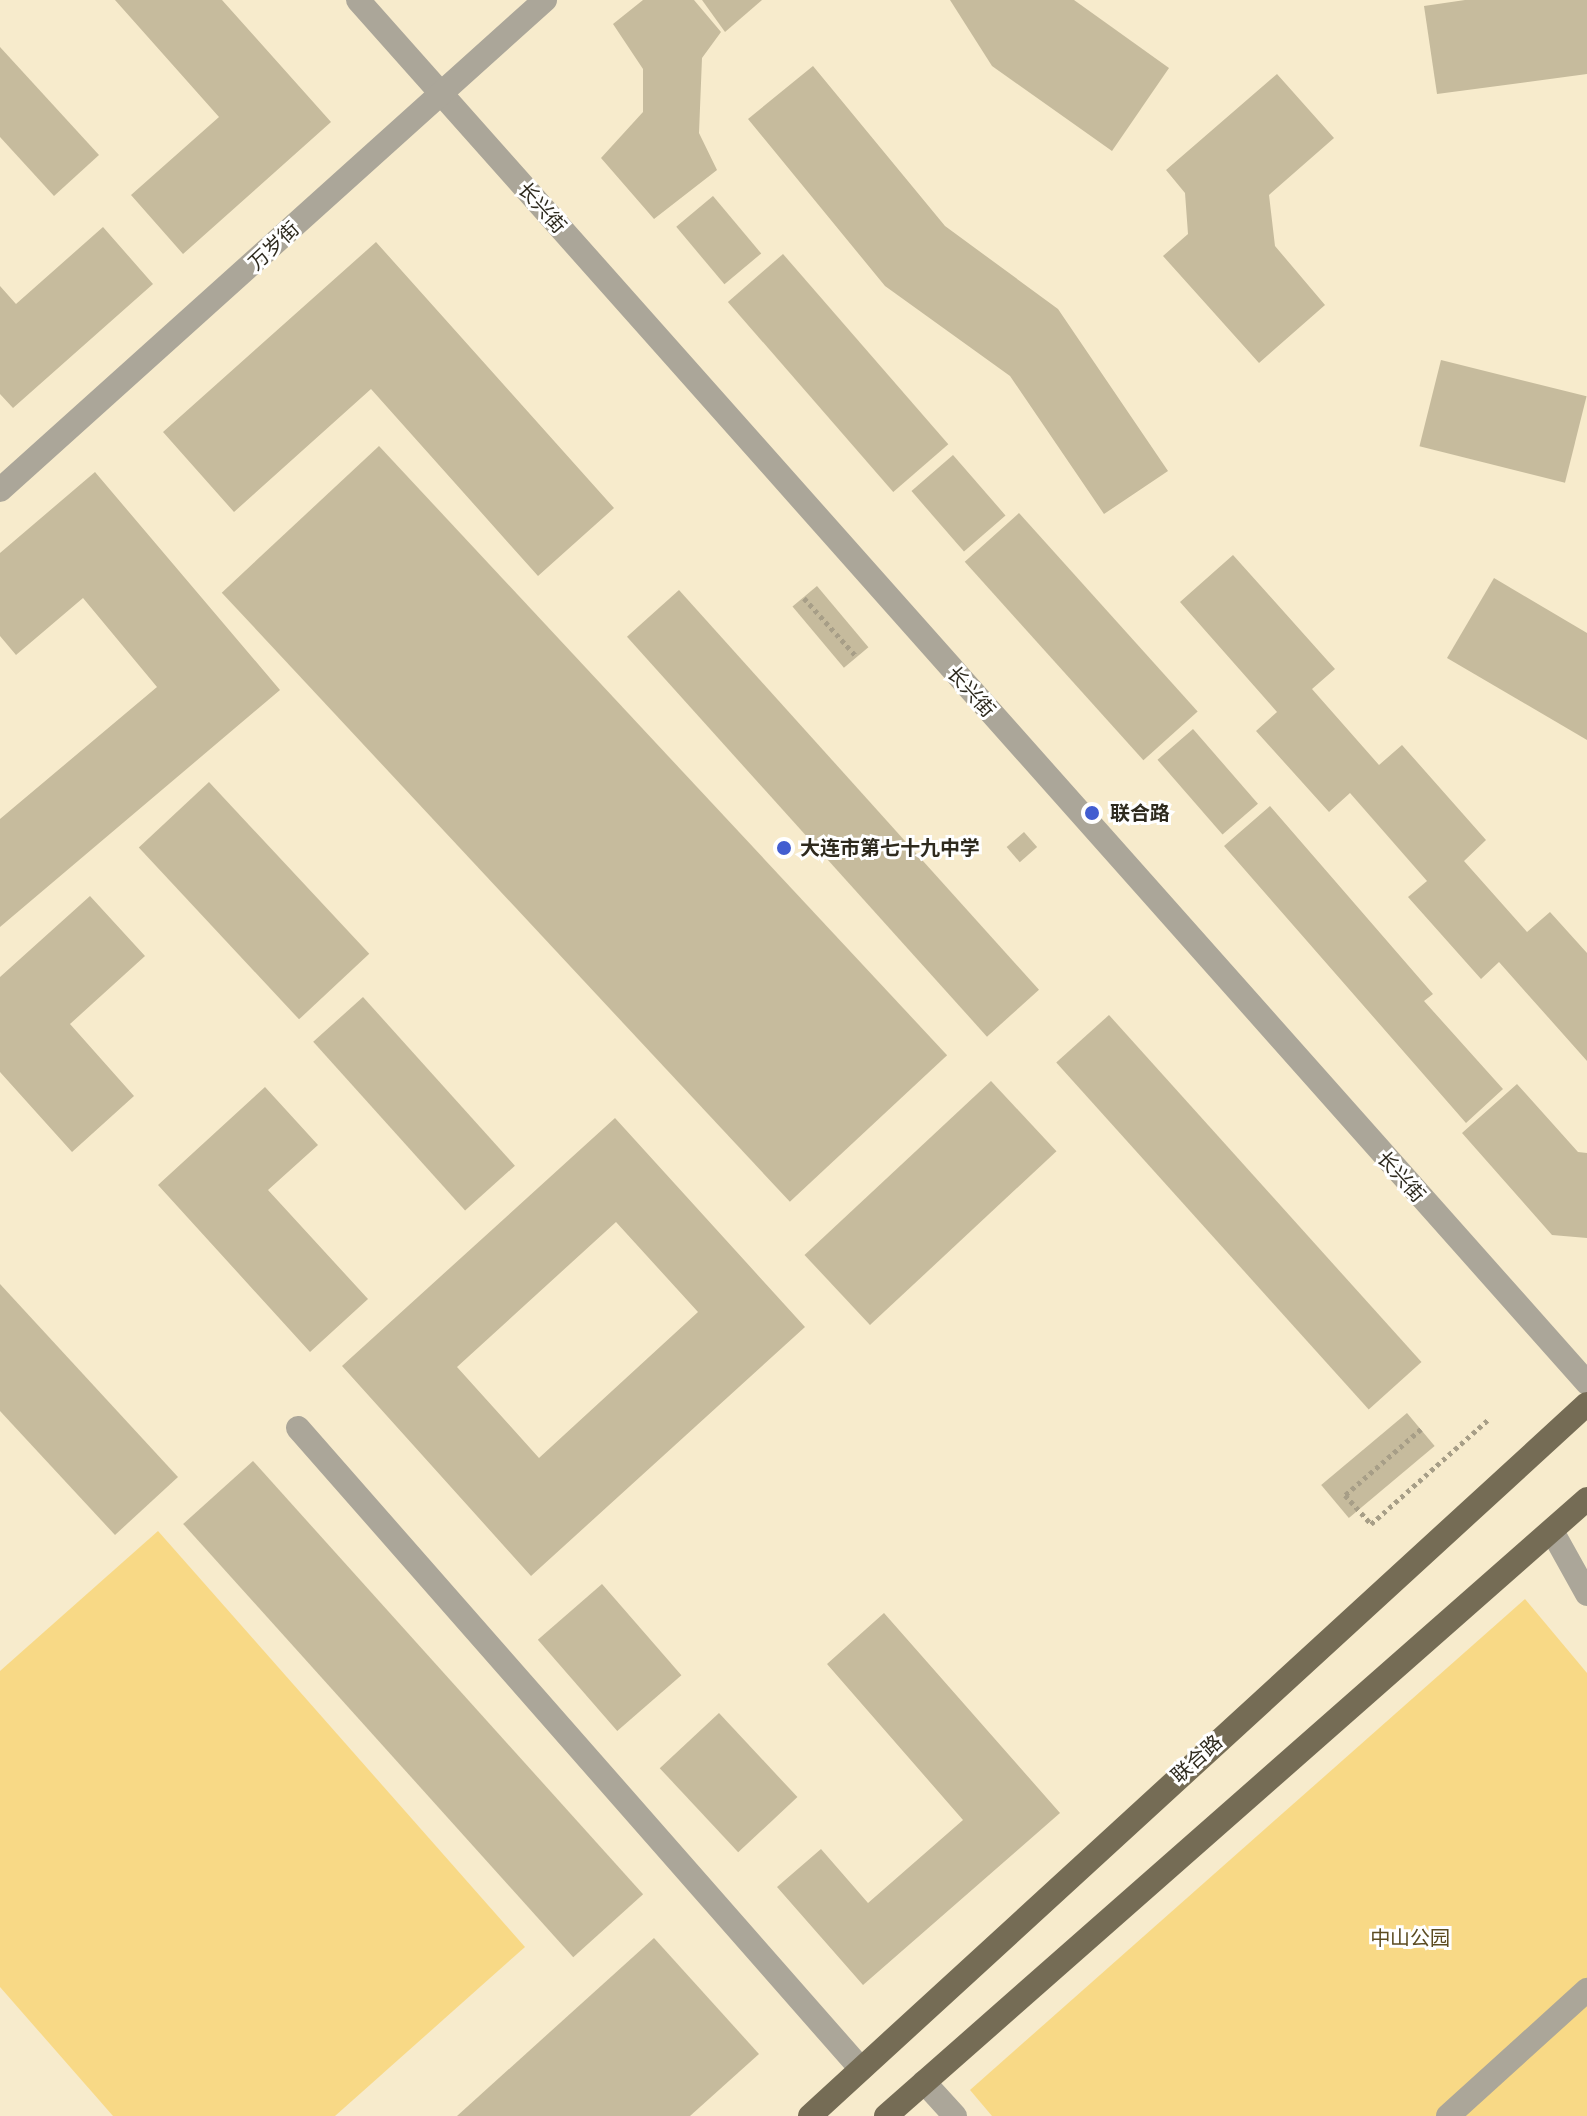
<!DOCTYPE html>
<meta charset="utf-8">
<style>
body{margin:0}
#map{position:relative;width:1587px;height:2116px;overflow:hidden;background:#f7ebcc;font-family:"Nunito Sans","Noto Sans SC",sans-serif}
div>[style]{position:absolute}
.green>*{inset:0;background:#f8d986}
.building>*{inset:0;background:#c6bb9d;transform-origin:0 0}
.path>*{height:5px;margin-top:-2.5px;transform-origin:0;background:repeating-linear-gradient(90deg,#a79e87 0 4px,transparent 0 8px)}
.minor>*{height:24px;margin:-12px;padding:0 12px;transform-origin:12px;border-radius:12px;background:#aba699}
.major>*{height:24px;margin:-12px;padding:0 12px;transform-origin:12px;border-radius:12px;background:#756c55}
.dots>*{width:22px;height:22px;translate:-50% -50%;box-sizing:border-box;border:4px solid #fff;border-radius:50%}
span{translate:-50% -50%;white-space:nowrap;text-align:center;line-height:1.15;-webkit-text-stroke:6px #fff;paint-order:stroke}
.street-label{font-size:20px;color:#2e2a1e}
.poi-label{font-size:20px;color:#2e2a1e;font-weight:700}
.left{translate:0 -50%;text-align:left}
.park-label{font-size:20px;color:#5c4c22}
</style>
<div id="map">
<div class="green">
<i style="clip-path:polygon(158px 1531px,525px 1947px,335px 2116px,113px 2116px,0 1987px,0 1671px)"></i>
<i style="clip-path:polygon(1525px 1599px,1587px 1673px,1587px 2116px,992px 2116px,970px 2090px)"></i>
</div>
<div class="building">
<i style="clip-path:polygon(115px 0,222px 0,331px 122px,183px 254px,131px 195px,219px 117px)"></i>
<i style="clip-path:polygon(643px 0,694px 0,721px 32px,702px 58px,699px 133px,717px 170px,654px 219px,601px 158px,643px 112px,643px 69px,613px 24px)"></i>
<i style="clip-path:polygon(702px 0,762px 0,725px 32px)"></i>
<i style="clip-path:polygon(950px 0,1074px 0,1169px 68px,1112px 151px,992px 66px)"></i>
<i style="clip-path:polygon(1465px 0,1587px 0,1587px 74px,1437px 94px,1424px 6px)"></i>
<i style="clip-path:polygon(0 47px,99px 155px,54px 196px,0 137px)"></i>
<i style="clip-path:polygon(813px 66px,945px 226px,1058px 309px,1168px 471px,1104px 514px,1010px 376px,885px 286px,748px 119px)"></i>
<i style="clip-path:polygon(1277px 74px,1334px 138px,1269px 195px,1275px 246px,1325px 305px,1259px 363px,1163px 256px,1188px 234px,1185px 193px,1166px 170px)"></i>
<i style="left:713px;top:196px;width:75px;height:48px;rotate:50deg"></i>
<i style="clip-path:polygon(103px 227px,153px 284px,13px 408px,0 394px,0 286px,16px 304px)"></i>
<i style="clip-path:polygon(376px 242px,614px 508px,538px 576px,371px 389px,234px 512px,163px 432px)"></i>
<i style="left:783px;top:254px;width:252px;height:73px;rotate:49deg"></i>
<i style="left:1441px;top:360px;width:150px;height:89px;rotate:14deg"></i>
<i style="left:379px;top:446px;width:833px;height:215px;rotate:47deg"></i>
<i style="left:953px;top:455px;width:80px;height:55px;rotate:49deg"></i>
<i style="clip-path:polygon(95px 472px,280px 690px,0 927px,0 819px,157px 687px,83px 598px,16px 655px,0 636px,0 553px)"></i>
<i style="left:1019px;top:513px;width:267px;height:73px;rotate:48deg"></i>
<i style="clip-path:polygon(1233px 555px,1335px 669px,1312px 689px,1379px 765px,1402px 745px,1486px 840px,1464px 861px,1527px 932px,1550px 912px,1587px 953px,1587px 1061px,1499px 962px,1481px 979px,1408px 897px,1427px 881px,1350px 793px,1329px 812px,1256px 731px,1277px 712px,1180px 602px)"></i>
<i style="clip-path:polygon(1494px 578px,1587px 633px,1587px 740px,1447px 658px)"></i>
<i style="left:817px;top:586px;width:80px;height:32px;rotate:50deg"></i>
<i style="left:679px;top:590px;width:538px;height:70px;rotate:48deg"></i>
<i style="left:1193px;top:729px;width:99px;height:47px;rotate:49deg"></i>
<i style="left:209px;top:782px;width:235px;height:96px;rotate:47deg"></i>
<i style="clip-path:polygon(1270px 806px,1433px 994px,1424px 1001px,1503px 1089px,1466px 1123px,1224px 846px)"></i>
<i style="left:1024px;top:832px;width:20px;height:23px;rotate:49deg"></i>
<i style="clip-path:polygon(90px 896px,145px 956px,70px 1024px,134px 1096px,72px 1152px,0 1072px,0 977px)"></i>
<i style="left:363px;top:997px;width:227px;height:67px;rotate:48deg"></i>
<i style="left:1109px;top:1015px;width:467px;height:71px;rotate:48deg"></i>
<i style="left:991px;top:1081px;width:96px;height:255px;rotate:47deg"></i>
<i style="clip-path:polygon(1517px 1084px,1578px 1152px,1587px 1153px,1587px 1238px,1552px 1235px,1462px 1133px)"></i>
<i style="clip-path:polygon(265px 1087px,318px 1145px,268px 1190px,368px 1299px,310px 1352px,158px 1185px)"></i>
<i style="clip-path:polygon(evenodd,615px 1118px,805px 1327px,531px 1576px,342px 1366px,615px 1118px,616px 1222px,698px 1312px,539px 1458px,457px 1367px,616px 1222px)"></i>
<i style="clip-path:polygon(0 1284px,178px 1477px,115px 1535px,0 1411px)"></i>
<i style="left:1407px;top:1413px;width:43px;height:112px;rotate:50deg"></i>
<i style="left:253px;top:1461px;width:583px;height:94px;rotate:48deg"></i>
<i style="left:602px;top:1584px;width:121px;height:85px;rotate:49deg"></i>
<i style="clip-path:polygon(884px 1613px,1060px 1813px,863px 1985px,777px 1887px,821px 1849px,868px 1903px,963px 1820px,827px 1664px)"></i>
<i style="left:719px;top:1713px;width:115px;height:81px;rotate:47deg"></i>
<i style="clip-path:polygon(654px 1938px,759px 2054px,690px 2116px,457px 2116px)"></i>
</div>
<div class="path">
<i style="left:804px;top:598px;width:79px;rotate:48.1deg"></i>
<i style="left:1421px;top:1429px;width:101px;rotate:139deg"></i>
<i style="left:1345px;top:1495px;width:39px;rotate:48deg"></i>
<i style="left:1371px;top:1524px;width:158px;rotate:-41.7deg"></i>
</div>
<div class="minor">
<i style="left:358px;top:0;width:1850px;rotate:48.37deg"></i>
<i style="left:0;top:490px;width:733px;rotate:-41.96deg"></i>
<i style="left:298px;top:1428px;width:853px;rotate:48.71deg"></i>
<i style="left:1552px;top:1531px;width:72px;rotate:60.9deg"></i>
<i style="left:924px;top:2082px;width:46px;rotate:47.6deg"></i>
<i style="left:1448px;top:2116px;width:188px;rotate:-42.2deg"></i>
</div>
<div class="major">
<i style="left:810px;top:2116px;width:1054px;rotate:-42.5deg"></i>
<i style="left:886px;top:2116px;width:934px;rotate:-41.35deg"></i>
</div>
<div class="dots">
<i style="left:1092px;top:813px;background:#425dd0"></i>
<i style="left:784px;top:848px;background:#425dd0"></i>
</div>
<div class="street-label">
<span style="left:542px;top:208px;rotate:48deg">长兴街</span>
<span style="left:274px;top:246px;rotate:-43deg">万岁街</span>
<span style="left:971px;top:692px;rotate:48deg">长兴街</span>
<span style="left:1401px;top:1177px;rotate:48deg">长兴街</span>
<span style="left:1197px;top:1759px;rotate:-42deg">联合路</span>
</div>
<div class="poi-label">
<span class="left" style="left:1110px;top:813px">联合路</span>
<span class="left" style="left:800px;top:848px">大连市第七十九中学</span>
</div>
<div class="park-label">
<span style="left:1410px;top:1938px">中山公园</span>
</div>
</div>
